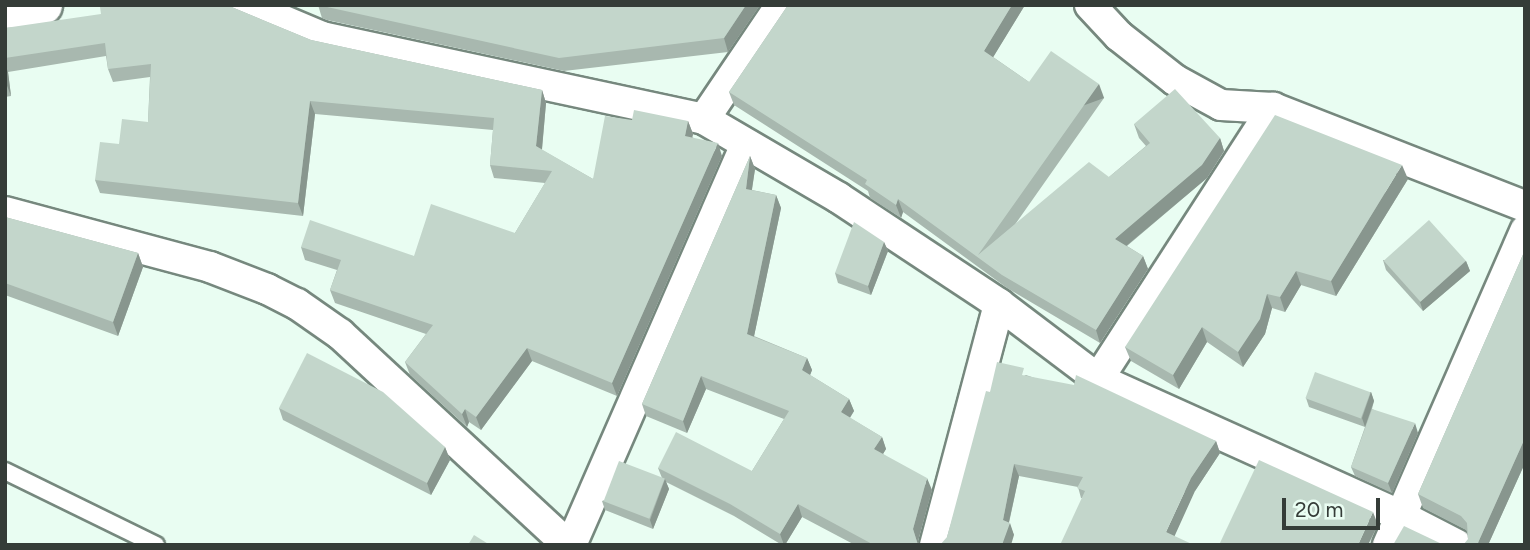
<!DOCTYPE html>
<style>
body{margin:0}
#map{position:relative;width:1530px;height:550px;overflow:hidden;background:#e9fdf2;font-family:Figtree,sans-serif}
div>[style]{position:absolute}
.roads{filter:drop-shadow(2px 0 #76887e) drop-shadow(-2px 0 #76887e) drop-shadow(0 2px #76887e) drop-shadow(0 -2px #76887e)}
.service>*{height:16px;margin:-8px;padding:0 8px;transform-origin:8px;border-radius:8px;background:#fff}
.minor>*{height:30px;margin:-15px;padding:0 15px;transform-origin:15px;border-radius:15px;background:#fff}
.secondary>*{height:38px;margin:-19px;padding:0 19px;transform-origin:19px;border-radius:19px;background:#fff}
.wall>*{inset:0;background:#a8b8af}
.shaded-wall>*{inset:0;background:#88968e;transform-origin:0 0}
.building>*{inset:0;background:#c3d6cb;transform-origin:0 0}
span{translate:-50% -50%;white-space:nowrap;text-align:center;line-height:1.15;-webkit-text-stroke:6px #e9fdf2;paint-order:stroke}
.frame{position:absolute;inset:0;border:7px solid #353c38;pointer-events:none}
.scale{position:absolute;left:1282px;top:498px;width:98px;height:32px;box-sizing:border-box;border:4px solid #353c38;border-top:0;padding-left:9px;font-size:21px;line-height:24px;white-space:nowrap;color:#353c38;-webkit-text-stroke:5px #e9fdf2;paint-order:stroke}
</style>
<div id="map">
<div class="roads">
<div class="service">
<i style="left:5px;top:471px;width:168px;rotate:26.1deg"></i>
</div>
<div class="minor">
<i style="left:246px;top:5px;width:82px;rotate:22.8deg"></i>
<i style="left:322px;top:37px;width:391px;rotate:12.1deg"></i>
<i style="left:704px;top:119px;width:156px;rotate:30.3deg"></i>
<i style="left:839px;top:198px;width:192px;rotate:33.5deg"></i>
<i style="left:999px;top:304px;width:124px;rotate:37.1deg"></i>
<i style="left:1098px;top:379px;width:330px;rotate:24.3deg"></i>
<i style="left:1399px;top:515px;width:65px;rotate:27.3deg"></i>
<i style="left:1090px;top:5px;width:42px;rotate:46.9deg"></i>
<i style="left:1119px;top:36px;width:71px;rotate:38.2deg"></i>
<i style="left:1175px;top:80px;width:52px;rotate:28.5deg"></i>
<i style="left:1221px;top:105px;width:52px;rotate:3.3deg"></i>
<i style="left:1273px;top:108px;width:270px;rotate:21.3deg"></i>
<i style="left:704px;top:119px;width:138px;rotate:-56deg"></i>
<i style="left:5px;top:212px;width:212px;rotate:15deg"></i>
<i style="left:210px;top:267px;width:61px;rotate:21.1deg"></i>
<i style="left:267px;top:289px;width:34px;rotate:27deg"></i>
<i style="left:297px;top:304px;width:52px;rotate:34.9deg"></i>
<i style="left:340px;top:334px;width:311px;rotate:42.8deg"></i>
<i style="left:1098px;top:379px;width:323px;rotate:-57.1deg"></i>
<i style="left:571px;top:545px;width:437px;rotate:-66.4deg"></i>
<i style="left:935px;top:545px;width:249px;rotate:-75.1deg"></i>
<i style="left:1388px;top:545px;width:343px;rotate:-66.4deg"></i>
</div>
<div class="secondary">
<i style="left:5px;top:14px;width:39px;rotate:-13deg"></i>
</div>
</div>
<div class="wall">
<i style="clip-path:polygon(318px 5px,760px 5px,728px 52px,564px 71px,327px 20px,322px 18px)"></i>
<i style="clip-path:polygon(788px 5px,1025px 5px,993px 57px,1029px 82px,1104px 98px,1014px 226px,1109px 177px,1146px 146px,1139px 138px,1134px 124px,1220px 138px,1224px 151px,1207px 178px,1127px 246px,1143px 256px,1148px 269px,1100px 343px,1007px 288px,903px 212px,901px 218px,870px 198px,868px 191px,734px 105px,729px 92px)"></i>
<i style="clip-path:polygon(234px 8px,311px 40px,542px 90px,546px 103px,542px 150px,593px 179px,632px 120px,688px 121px,693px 134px,692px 137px,722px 156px,617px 396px,532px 361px,481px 430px,469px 422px,467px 427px,410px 375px,405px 362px,426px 334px,335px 303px,330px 290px,337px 270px,305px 260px,301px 247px,414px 256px,515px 233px,545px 183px,494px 178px,490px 165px,493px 130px,315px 114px,303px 216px,100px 193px,95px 180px,119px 144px,148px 122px,150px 77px,113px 82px,108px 69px,106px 56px,8px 72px,11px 96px,5px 97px,5px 28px)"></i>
<i style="clip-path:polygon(750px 156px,755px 169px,752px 190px,776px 195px,781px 208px,754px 336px,807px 358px,812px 370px,810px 375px,849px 399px,854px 411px,850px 418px,882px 437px,886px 449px,883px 454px,932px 490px,918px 541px,919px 545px,855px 545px,802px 517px,785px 545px,782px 545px,734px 516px,666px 482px,669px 489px,653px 529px,605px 510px,602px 501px,662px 478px,658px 468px,752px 471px,784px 419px,706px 389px,687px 433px,646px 416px,642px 404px)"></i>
<i style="clip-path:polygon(1408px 179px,1336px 296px,1301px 285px,1285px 312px,1272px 308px,1265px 334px,1243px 367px,1207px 342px,1179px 389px,1131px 361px,1125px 347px)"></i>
<i style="clip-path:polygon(5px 217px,138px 253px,143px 267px,118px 336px,5px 295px)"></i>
<i style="clip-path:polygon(884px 242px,888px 251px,871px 295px,838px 283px,835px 273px)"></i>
<i style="clip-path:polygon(1525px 250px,1525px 463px,1488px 545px,1468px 539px,1467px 532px,1466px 530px,1423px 508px,1418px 494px)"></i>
<i style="clip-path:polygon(1383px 260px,1466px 261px,1470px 271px,1423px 311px,1386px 270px)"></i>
<i style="clip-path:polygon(1026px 375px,1216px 441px,1220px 453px,1195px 491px,1081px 498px,1078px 487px,1019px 476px,1009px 523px,1014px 535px,947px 537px,990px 392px)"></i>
<i style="clip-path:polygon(1371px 392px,1374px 401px,1372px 409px,1418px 433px,1392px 493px,1355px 476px,1351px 467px,1365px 427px,1309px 407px,1306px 398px)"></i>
<i style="clip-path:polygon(279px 408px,445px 447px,450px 460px,431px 495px,283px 420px)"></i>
</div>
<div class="shaded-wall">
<i style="clip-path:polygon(746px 5px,760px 5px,728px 52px,724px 38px)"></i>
<i style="clip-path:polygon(1012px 5px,1025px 5px,989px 64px,984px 51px)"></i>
<i style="clip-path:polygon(5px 64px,8px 72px,11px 96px,6px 83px)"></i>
<i style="left:1099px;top:84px;width:15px;height:209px;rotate:70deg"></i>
<i style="clip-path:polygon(542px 90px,546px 103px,541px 159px,536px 146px)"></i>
<i style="clip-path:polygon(310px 101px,315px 114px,303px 216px,298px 203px)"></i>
<i style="clip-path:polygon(688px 121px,693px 134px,690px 149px,685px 136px)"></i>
<i style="clip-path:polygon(1220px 138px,1224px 151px,1207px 178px,1119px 252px,1115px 239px)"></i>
<i style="clip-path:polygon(718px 143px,722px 156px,617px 396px,612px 383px)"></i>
<i style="clip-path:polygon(750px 156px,755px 169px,750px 201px,746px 189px)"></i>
<i style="clip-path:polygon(1402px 165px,1408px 179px,1336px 296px,1331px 281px)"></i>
<i style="clip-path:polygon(776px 195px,781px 208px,752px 346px,747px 334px)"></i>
<i style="clip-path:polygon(898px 199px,903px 212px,901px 218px,896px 205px)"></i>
<i style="clip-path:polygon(884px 242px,888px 251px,871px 295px,868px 286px)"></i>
<i style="clip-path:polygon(138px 253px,143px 267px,118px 336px,113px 322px)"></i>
<i style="clip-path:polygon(1143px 256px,1148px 269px,1100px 343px,1096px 330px)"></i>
<i style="clip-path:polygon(1466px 261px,1470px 271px,1423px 311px,1420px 302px)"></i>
<i style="clip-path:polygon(1296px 271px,1301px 285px,1285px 312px,1280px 297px)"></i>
<i style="clip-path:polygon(1267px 294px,1272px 308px,1265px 334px,1243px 367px,1238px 352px)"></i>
<i style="clip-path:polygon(1202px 327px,1207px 342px,1179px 389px,1173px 375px)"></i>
<i style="clip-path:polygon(527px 348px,532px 361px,481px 430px,476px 417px)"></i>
<i style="clip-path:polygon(807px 358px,812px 370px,807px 383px,802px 370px)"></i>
<i style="clip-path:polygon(701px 376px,706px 389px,687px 433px,683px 421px)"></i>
<i style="clip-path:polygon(1371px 392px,1374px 401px,1365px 427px,1362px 418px)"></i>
<i style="clip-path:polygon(849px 399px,854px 411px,845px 425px,841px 412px)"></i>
<i style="clip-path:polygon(465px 409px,469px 422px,467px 427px,462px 414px)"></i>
<i style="clip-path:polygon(1415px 423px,1418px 433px,1392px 493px,1388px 483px)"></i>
<i style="clip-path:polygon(882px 437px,886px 449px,878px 462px,874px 449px)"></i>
<i style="clip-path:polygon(1525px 438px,1525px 463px,1488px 545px,1477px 545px)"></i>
<i style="clip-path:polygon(1216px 441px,1220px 453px,1195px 491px,1171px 544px,1166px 532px,1191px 478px)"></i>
<i style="clip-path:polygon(445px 447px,450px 460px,431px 495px,427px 483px)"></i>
<i style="clip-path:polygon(1014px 464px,1019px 476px,1008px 526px,1010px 523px,1014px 535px,1011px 545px,1002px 545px,1003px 520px)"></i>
<i style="clip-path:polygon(927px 478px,932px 490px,918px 541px,919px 545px,918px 545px,913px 529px)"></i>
<i style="clip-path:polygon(665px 479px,669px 489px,653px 529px,650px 520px)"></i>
<i style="clip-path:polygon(798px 504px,802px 517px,785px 545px,784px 545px,780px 534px)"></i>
<i style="clip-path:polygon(1373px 512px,1378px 525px,1368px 545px,1358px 545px)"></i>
</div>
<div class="building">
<i style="clip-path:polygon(113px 5px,231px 5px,234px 8px,311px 40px,542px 90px,536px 146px,593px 179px,605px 116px,632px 120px,634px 110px,688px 121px,685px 136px,718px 143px,612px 383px,527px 348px,476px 417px,465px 409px,462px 414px,405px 362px,433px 325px,330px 290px,341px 260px,301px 247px,310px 220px,414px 256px,431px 204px,515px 233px,552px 171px,490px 165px,494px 118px,310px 101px,298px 203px,95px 180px,100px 142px,119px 144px,122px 119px,148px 122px,151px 64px,108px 69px,105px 43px,5px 58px,5px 28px,101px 14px,100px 7px)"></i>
<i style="clip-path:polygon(318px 5px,746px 5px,724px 38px,559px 58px)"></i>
<i style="clip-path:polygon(788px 5px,1012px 5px,984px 51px,1029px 82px,1051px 51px,1099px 84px,978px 255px,1089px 162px,1109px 177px,1150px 143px,1134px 124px,1175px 89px,1220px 138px,1202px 165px,1115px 239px,1143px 256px,1096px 330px,1002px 275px,898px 199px,896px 205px,865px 184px,867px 180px,729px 92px)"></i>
<i style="clip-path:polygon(1275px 115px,1402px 165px,1331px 281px,1296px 271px,1280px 297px,1267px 294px,1260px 319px,1238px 352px,1202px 327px,1173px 375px,1125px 347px)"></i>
<i style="clip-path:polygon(750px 156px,746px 189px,776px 195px,747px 334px,807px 358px,802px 370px,849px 399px,841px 412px,882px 437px,874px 449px,927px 478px,913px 529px,918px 545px,874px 545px,798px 504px,780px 534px,730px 504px,658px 468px,676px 432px,752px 471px,789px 411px,701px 376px,683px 421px,642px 404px)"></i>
<i style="clip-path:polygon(5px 217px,138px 253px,113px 322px,5px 283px)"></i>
<i style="left:1429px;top:220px;width:55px;height:61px;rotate:48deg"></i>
<i style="clip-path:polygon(854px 222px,884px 242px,868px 286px,835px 273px)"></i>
<i style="clip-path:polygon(1525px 250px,1525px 438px,1477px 545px,1463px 545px,1468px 539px,1467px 523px,1461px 516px,1418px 494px)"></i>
<i style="clip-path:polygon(307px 353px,383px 392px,445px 447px,427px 483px,279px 408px)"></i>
<i style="clip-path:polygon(997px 362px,1024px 368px,1022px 375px,1074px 385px,1076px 375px,1216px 441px,1191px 478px,1166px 532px,1194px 545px,1060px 545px,1085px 491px,1077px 488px,1083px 477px,1014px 464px,1003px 520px,1010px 523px,1002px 545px,940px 545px,947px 537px,986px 391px,990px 392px)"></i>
<i style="left:1315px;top:372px;width:59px;height:28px;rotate:20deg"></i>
<i style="clip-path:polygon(1372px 409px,1415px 423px,1388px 483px,1351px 467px)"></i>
<i style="clip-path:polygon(1259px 460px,1373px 512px,1358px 545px,1219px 545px)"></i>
<i style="left:619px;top:461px;width:49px;height:43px;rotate:21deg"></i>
<i style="clip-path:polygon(1404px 526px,1444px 545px,1393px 545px)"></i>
<i style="clip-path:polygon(474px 535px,490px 545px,468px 545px)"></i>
</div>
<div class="frame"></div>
<div class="scale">20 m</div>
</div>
